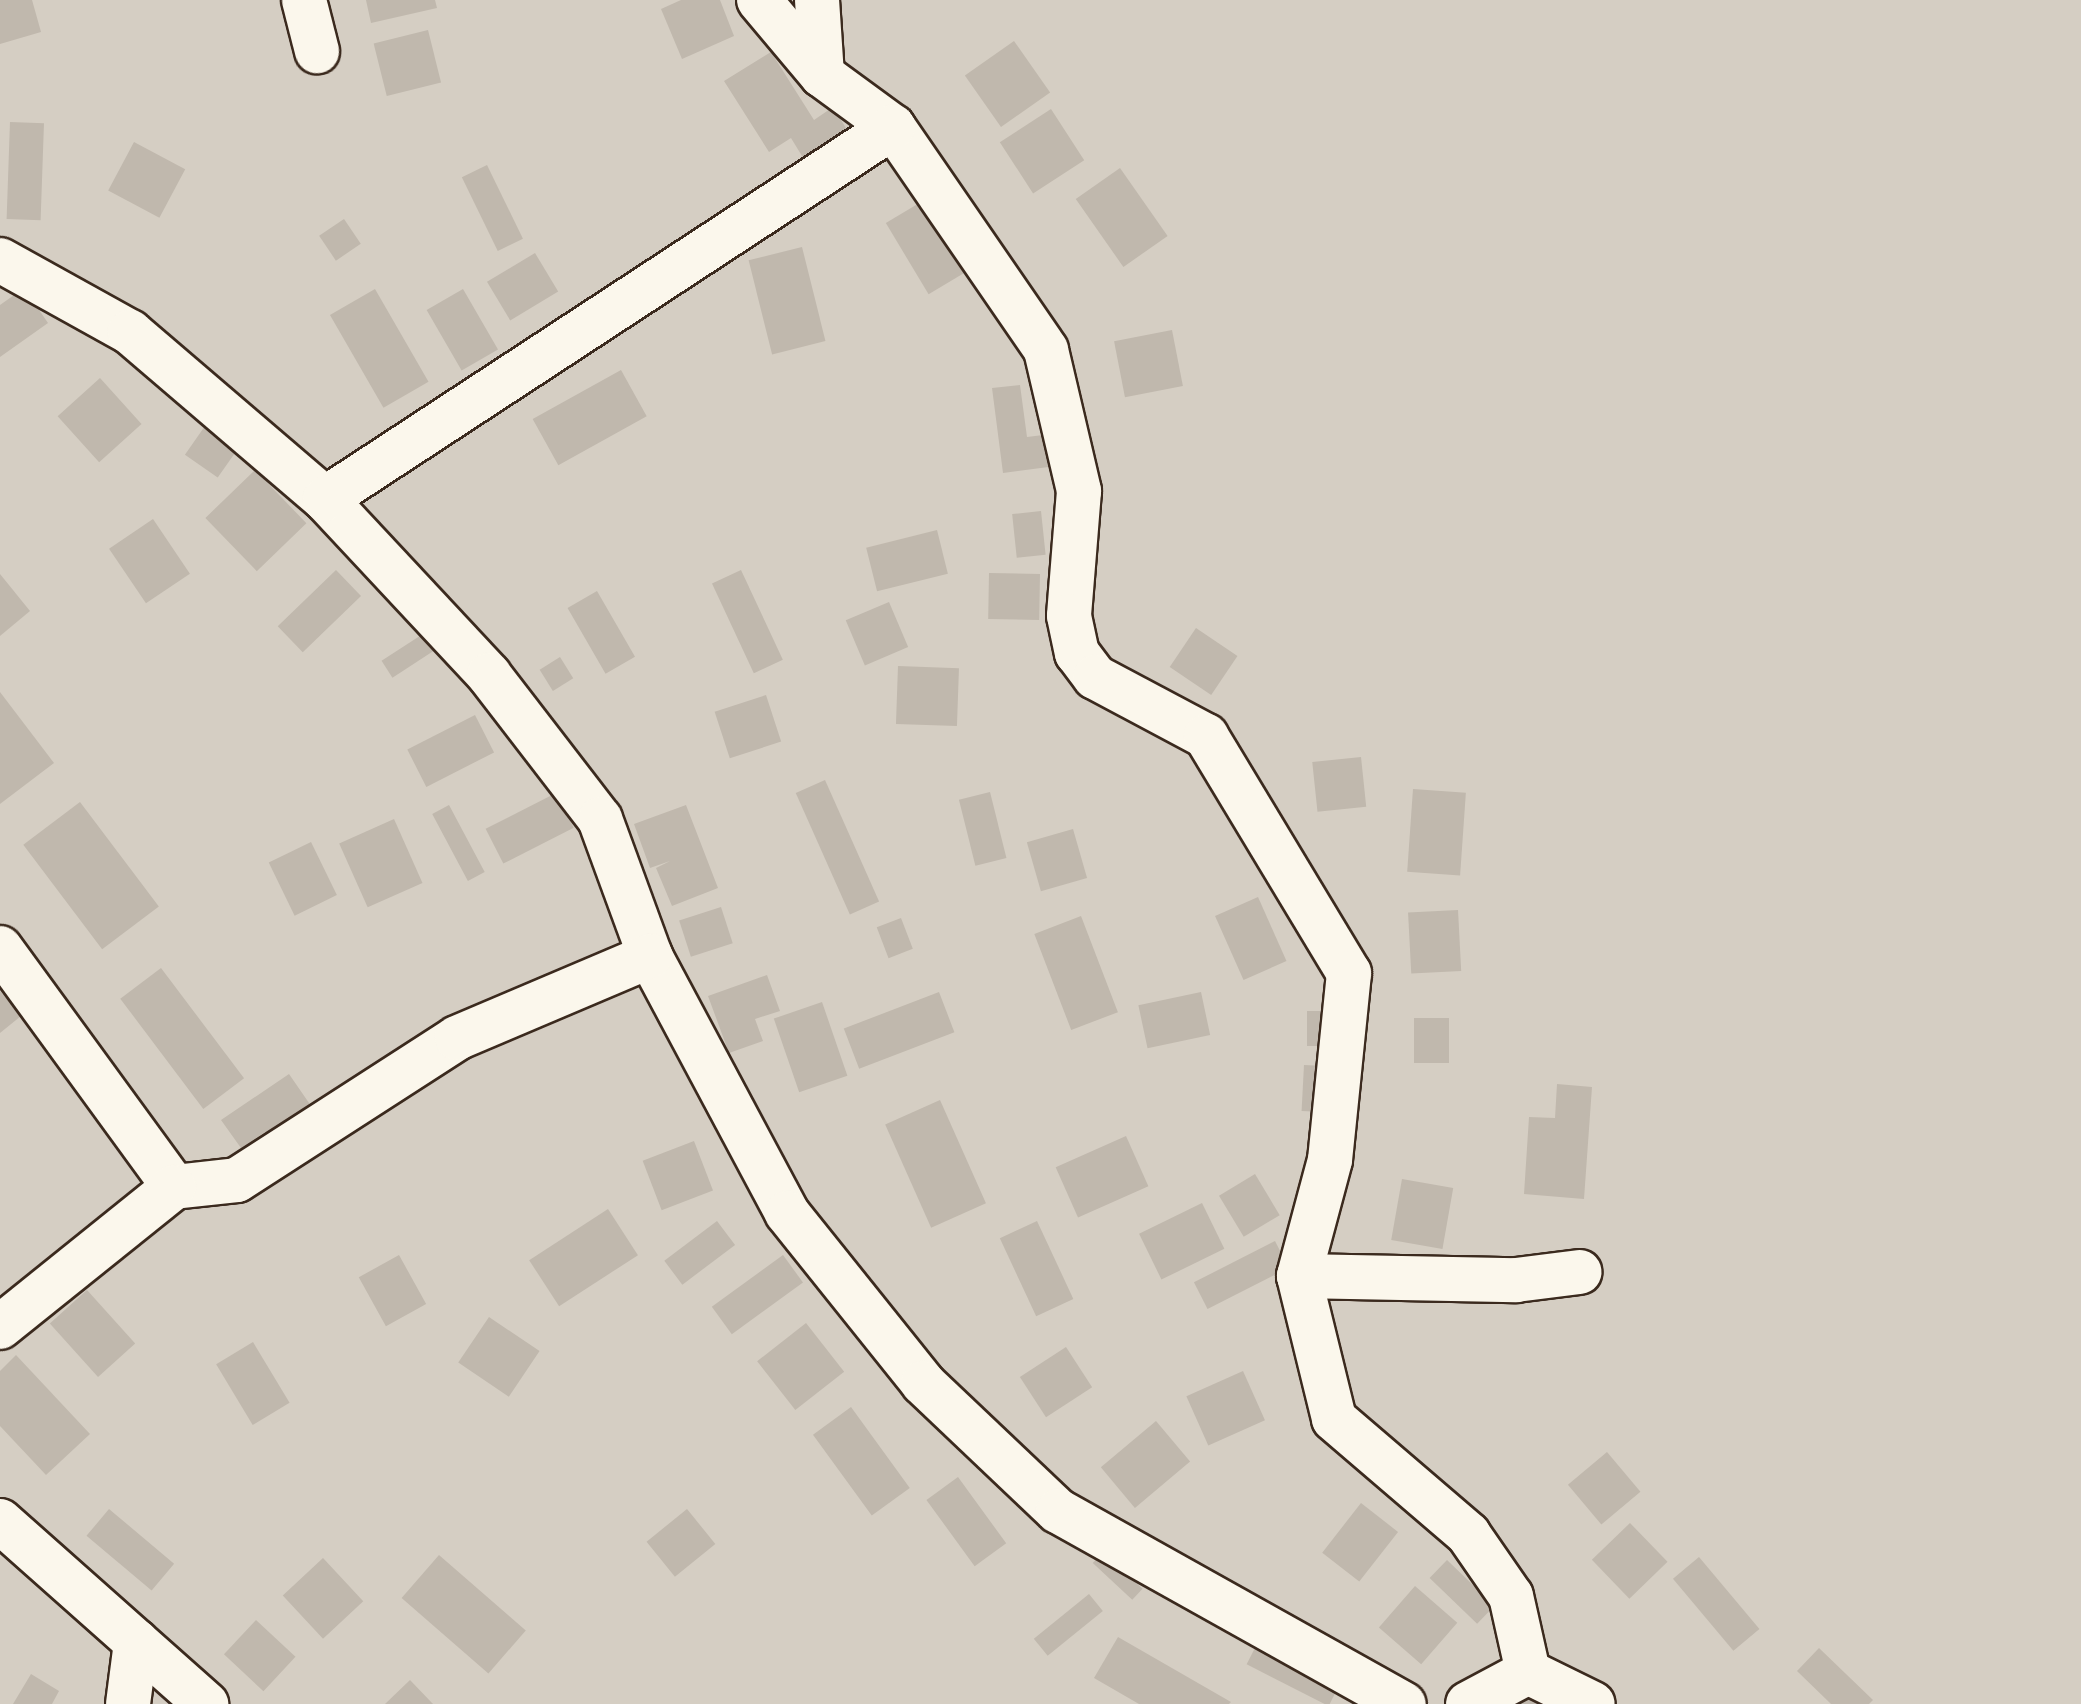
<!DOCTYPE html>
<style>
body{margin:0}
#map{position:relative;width:2081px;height:1704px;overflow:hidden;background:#f0ebe0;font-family:"Shantell Sans",sans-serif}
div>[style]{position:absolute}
.green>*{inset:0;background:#d5cec3;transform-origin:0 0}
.building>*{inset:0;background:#c0b8ad;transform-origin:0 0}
.roads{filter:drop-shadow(2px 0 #3b2a1e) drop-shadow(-2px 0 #3b2a1e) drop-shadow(0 2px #3b2a1e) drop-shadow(0 -2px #3b2a1e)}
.minor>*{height:44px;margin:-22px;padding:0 22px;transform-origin:22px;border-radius:22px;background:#fbf7ec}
.tertiary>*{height:44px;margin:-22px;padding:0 22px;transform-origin:22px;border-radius:22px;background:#fbf7ec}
span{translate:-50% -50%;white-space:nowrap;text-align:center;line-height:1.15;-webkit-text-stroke:8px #fbf7ec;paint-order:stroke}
</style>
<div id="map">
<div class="green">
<i style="left:0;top:0;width:2081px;height:1704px"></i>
</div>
<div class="building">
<i style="clip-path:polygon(0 0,32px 0,41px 32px,0 44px)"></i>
<i style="clip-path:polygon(366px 0,435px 0,437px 8px,371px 23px)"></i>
<i style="clip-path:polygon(681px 0,720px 0,734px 36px,682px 59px,661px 9px)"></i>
<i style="left:428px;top:30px;width:54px;height:56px;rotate:76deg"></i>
<i style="left:1014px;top:41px;width:63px;height:60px;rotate:55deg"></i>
<i style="clip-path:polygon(771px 52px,814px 120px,833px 107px,849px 133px,805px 161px,791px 138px,769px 152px,724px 81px)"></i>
<i style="left:1051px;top:109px;width:61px;height:61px;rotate:57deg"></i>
<i style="left:10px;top:122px;width:34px;height:97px;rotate:2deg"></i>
<i style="left:134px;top:142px;width:58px;height:55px;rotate:28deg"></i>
<i style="left:487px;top:165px;width:82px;height:28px;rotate:64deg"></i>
<i style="left:1120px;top:168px;width:83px;height:54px;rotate:55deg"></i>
<i style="left:921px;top:202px;width:83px;height:41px;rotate:59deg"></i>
<i style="left:344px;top:219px;width:30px;height:30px;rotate:56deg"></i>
<i style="left:802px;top:247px;width:97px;height:55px;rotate:76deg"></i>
<i style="left:535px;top:253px;width:45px;height:56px;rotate:59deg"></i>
<i style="clip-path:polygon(24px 288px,48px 323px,0 357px,0 305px)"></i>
<i style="left:375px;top:289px;width:107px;height:52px;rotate:60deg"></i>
<i style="left:463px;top:289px;width:70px;height:42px;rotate:60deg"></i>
<i style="left:1172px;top:330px;width:57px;height:59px;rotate:79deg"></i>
<i style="left:621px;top:370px;width:53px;height:101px;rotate:61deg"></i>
<i style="left:100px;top:378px;width:62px;height:57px;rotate:48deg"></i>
<i style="clip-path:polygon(1020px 385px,1027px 437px,1051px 434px,1056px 466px,1003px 473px,992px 388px)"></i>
<i style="left:205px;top:426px;width:40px;height:35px;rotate:35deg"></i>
<i style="left:255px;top:470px;width:74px;height:69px;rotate:46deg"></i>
<i style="left:1041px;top:511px;width:44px;height:29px;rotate:84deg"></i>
<i style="left:153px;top:519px;width:66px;height:53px;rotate:56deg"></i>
<i style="left:937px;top:530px;width:45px;height:73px;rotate:76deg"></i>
<i style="left:336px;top:570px;width:36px;height:81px;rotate:46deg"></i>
<i style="left:741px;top:570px;width:99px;height:32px;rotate:65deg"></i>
<i style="left:989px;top:573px;width:51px;height:46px;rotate:1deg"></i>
<i style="clip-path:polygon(0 574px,30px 611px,0 636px)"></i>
<i style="left:597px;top:591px;width:76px;height:34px;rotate:60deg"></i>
<i style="left:889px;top:602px;width:49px;height:47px;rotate:67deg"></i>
<i style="left:1196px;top:628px;width:50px;height:47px;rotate:34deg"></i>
<i style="left:426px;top:632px;width:20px;height:53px;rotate:57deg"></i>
<i style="left:560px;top:657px;width:25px;height:24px;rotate:58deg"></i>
<i style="left:898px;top:666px;width:61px;height:58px;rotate:2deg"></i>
<i style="clip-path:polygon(0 692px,54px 763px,0 804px)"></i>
<i style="left:766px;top:695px;width:49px;height:54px;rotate:72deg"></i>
<i style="left:475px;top:715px;width:42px;height:76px;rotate:63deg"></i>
<i style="left:1361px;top:757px;width:50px;height:49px;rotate:84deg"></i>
<i style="left:825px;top:780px;width:133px;height:32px;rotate:66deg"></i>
<i style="left:1413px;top:789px;width:53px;height:83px;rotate:4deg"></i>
<i style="left:990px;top:792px;width:68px;height:32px;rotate:76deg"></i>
<i style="left:556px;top:793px;width:39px;height:79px;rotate:63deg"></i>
<i style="left:80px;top:802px;width:131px;height:71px;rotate:53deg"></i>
<i style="left:449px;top:805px;width:76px;height:19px;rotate:62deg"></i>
<i style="clip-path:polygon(686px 805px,718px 888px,672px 906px,656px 868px,670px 861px,650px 868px,634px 824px)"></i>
<i style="left:394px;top:819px;width:70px;height:60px;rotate:66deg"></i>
<i style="left:1073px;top:829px;width:51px;height:48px;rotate:74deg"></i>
<i style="left:311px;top:842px;width:59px;height:47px;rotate:64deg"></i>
<i style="left:1258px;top:897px;width:70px;height:47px;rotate:66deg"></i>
<i style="left:721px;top:907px;width:38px;height:44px;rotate:72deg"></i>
<i style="left:1458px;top:910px;width:61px;height:50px;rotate:87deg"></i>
<i style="left:1081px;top:916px;width:103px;height:50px;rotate:69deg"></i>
<i style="left:901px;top:918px;width:33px;height:26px;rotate:69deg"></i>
<i style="left:161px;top:968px;width:138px;height:51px;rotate:53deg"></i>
<i style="clip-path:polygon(767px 975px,780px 1011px,755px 1019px,763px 1041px,729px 1053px,708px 996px)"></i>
<i style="clip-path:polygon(0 991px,21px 1016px,0 1033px)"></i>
<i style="left:939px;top:992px;width:43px;height:102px;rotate:69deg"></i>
<i style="left:1201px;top:992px;width:44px;height:64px;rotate:78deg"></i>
<i style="left:822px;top:1002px;width:78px;height:51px;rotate:71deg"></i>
<i style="left:1307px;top:1011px;width:21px;height:35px"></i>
<i style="left:1414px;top:1018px;width:35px;height:45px"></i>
<i style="left:1304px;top:1065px;width:21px;height:46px;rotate:3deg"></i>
<i style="clip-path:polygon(289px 1074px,318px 1116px,275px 1146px,265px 1132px,241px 1148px,221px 1120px)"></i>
<i style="clip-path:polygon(1557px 1084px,1592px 1087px,1584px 1199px,1524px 1194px,1529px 1117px,1555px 1118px)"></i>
<i style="left:940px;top:1100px;width:113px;height:60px;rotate:66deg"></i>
<i style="left:1126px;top:1136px;width:55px;height:77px;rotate:66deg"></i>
<i style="left:694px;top:1141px;width:53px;height:55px;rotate:69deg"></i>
<i style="left:1255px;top:1174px;width:48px;height:42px;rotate:59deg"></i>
<i style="left:1402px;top:1179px;width:52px;height:62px;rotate:10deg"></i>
<i style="left:1202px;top:1203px;width:51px;height:70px;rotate:64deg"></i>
<i style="left:608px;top:1209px;width:55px;height:94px;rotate:57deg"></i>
<i style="left:717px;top:1221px;width:30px;height:66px;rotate:53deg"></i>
<i style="left:1037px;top:1221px;width:86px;height:41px;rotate:65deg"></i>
<i style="left:1275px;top:1241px;width:30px;height:91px;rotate:63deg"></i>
<i style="left:399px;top:1255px;width:56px;height:46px;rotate:61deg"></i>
<i style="left:783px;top:1255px;width:34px;height:88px;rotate:54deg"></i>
<i style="left:87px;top:1290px;width:72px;height:50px;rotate:48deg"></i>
<i style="left:489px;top:1317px;width:61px;height:55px;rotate:34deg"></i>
<i style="left:806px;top:1323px;width:62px;height:62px;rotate:52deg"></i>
<i style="left:253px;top:1342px;width:71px;height:43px;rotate:59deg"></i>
<i style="left:1066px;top:1347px;width:48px;height:55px;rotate:57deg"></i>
<i style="clip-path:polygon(16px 1355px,90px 1434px,46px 1475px,0 1426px,0 1371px)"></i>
<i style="left:1243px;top:1371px;width:54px;height:62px;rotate:66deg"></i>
<i style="left:851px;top:1407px;width:100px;height:47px;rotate:54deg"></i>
<i style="left:1156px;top:1421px;width:53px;height:72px;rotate:50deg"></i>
<i style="left:1607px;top:1452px;width:52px;height:51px;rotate:50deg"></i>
<i style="left:958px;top:1477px;width:82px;height:39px;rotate:54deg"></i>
<i style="left:1361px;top:1503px;width:47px;height:63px;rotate:38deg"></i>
<i style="left:109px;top:1509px;width:85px;height:35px;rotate:40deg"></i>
<i style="left:687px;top:1509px;width:45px;height:52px;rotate:51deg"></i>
<i style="left:1630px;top:1523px;width:54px;height:53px;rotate:46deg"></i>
<i style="left:1103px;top:1552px;width:54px;height:15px;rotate:43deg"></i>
<i style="left:439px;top:1555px;width:115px;height:57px;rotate:41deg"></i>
<i style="left:1699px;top:1557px;width:94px;height:34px;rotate:50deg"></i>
<i style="left:323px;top:1558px;width:59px;height:55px;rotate:47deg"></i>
<i style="left:1447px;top:1560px;width:66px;height:25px;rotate:44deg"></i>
<i style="left:1415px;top:1586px;width:56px;height:55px;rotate:41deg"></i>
<i style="left:1089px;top:1594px;width:22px;height:71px;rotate:51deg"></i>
<i style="left:256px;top:1620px;width:54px;height:47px;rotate:43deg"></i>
<i style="clip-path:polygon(1118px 1637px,1231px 1702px,1229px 1704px,1139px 1704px,1094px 1678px)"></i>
<i style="left:1258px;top:1642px;width:92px;height:25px;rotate:27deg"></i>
<i style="clip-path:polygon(1819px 1648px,1873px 1700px,1869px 1704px,1831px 1704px,1797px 1671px)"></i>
<i style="clip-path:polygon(31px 1674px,59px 1691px,52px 1704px,13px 1704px)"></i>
<i style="clip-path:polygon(410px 1680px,433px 1704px,385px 1704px)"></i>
<i style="clip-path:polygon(1532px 1689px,1550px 1704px,1520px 1704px)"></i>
</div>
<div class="roads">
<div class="minor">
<i style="left:304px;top:0;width:53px;rotate:75.7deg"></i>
<i style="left:759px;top:0;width:98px;rotate:50deg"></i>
<i style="left:822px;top:75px;width:88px;rotate:36.2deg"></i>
<i style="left:893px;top:127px;width:270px;rotate:55.5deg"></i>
<i style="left:1046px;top:350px;width:145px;rotate:76.8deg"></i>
<i style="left:1079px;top:491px;width:125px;rotate:94.6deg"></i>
<i style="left:1069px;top:616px;width:38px;rotate:78deg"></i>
<i style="left:1077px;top:653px;width:30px;rotate:53deg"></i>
<i style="left:1095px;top:677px;width:126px;rotate:28deg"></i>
<i style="left:1206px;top:736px;width:277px;rotate:58.9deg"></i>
<i style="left:1349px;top:973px;width:188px;rotate:95.8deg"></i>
<i style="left:1330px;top:1160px;width:120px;rotate:105deg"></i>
<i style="left:1299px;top:1276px;width:147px;rotate:76.2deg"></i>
<i style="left:1334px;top:1419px;width:177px;rotate:40.6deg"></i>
<i style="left:1468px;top:1534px;width:75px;rotate:55.3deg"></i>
<i style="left:1511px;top:1596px;width:78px;rotate:77.4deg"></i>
<i style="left:1528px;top:1672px;width:68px;rotate:151.9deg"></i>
<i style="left:817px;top:0;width:75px;rotate:86.2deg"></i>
<i style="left:0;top:260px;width:149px;rotate:29deg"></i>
<i style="left:130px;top:332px;width:257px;rotate:40.6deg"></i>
<i style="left:325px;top:499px;width:241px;rotate:47deg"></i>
<i style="left:489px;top:675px;width:182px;rotate:52.4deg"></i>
<i style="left:600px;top:819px;width:146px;rotate:69.9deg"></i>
<i style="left:650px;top:956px;width:291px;rotate:61.9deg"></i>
<i style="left:787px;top:1213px;width:218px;rotate:51.3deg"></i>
<i style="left:923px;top:1383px;width:186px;rotate:43.5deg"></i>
<i style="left:1058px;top:1511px;width:396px;rotate:29.2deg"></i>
<i style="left:325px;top:499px;width:679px;rotate:-33.22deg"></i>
<i style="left:0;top:948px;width:296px;rotate:53.9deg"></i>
<i style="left:174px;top:1187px;width:63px;rotate:-6.3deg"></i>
<i style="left:237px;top:1180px;width:262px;rotate:-32.8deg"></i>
<i style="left:457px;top:1038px;width:210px;rotate:-23deg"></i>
<i style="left:1299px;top:1276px;width:217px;rotate:1.1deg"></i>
<i style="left:1516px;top:1280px;width:64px;rotate:-7.2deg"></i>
<i style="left:0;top:1327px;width:223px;rotate:-38.8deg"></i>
<i style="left:1528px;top:1672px;width:72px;rotate:26.2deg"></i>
<i style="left:128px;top:1704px;width:63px;rotate:-82.6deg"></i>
</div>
<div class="tertiary">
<i style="left:0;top:1521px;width:276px;rotate:41.6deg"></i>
</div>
</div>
</div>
